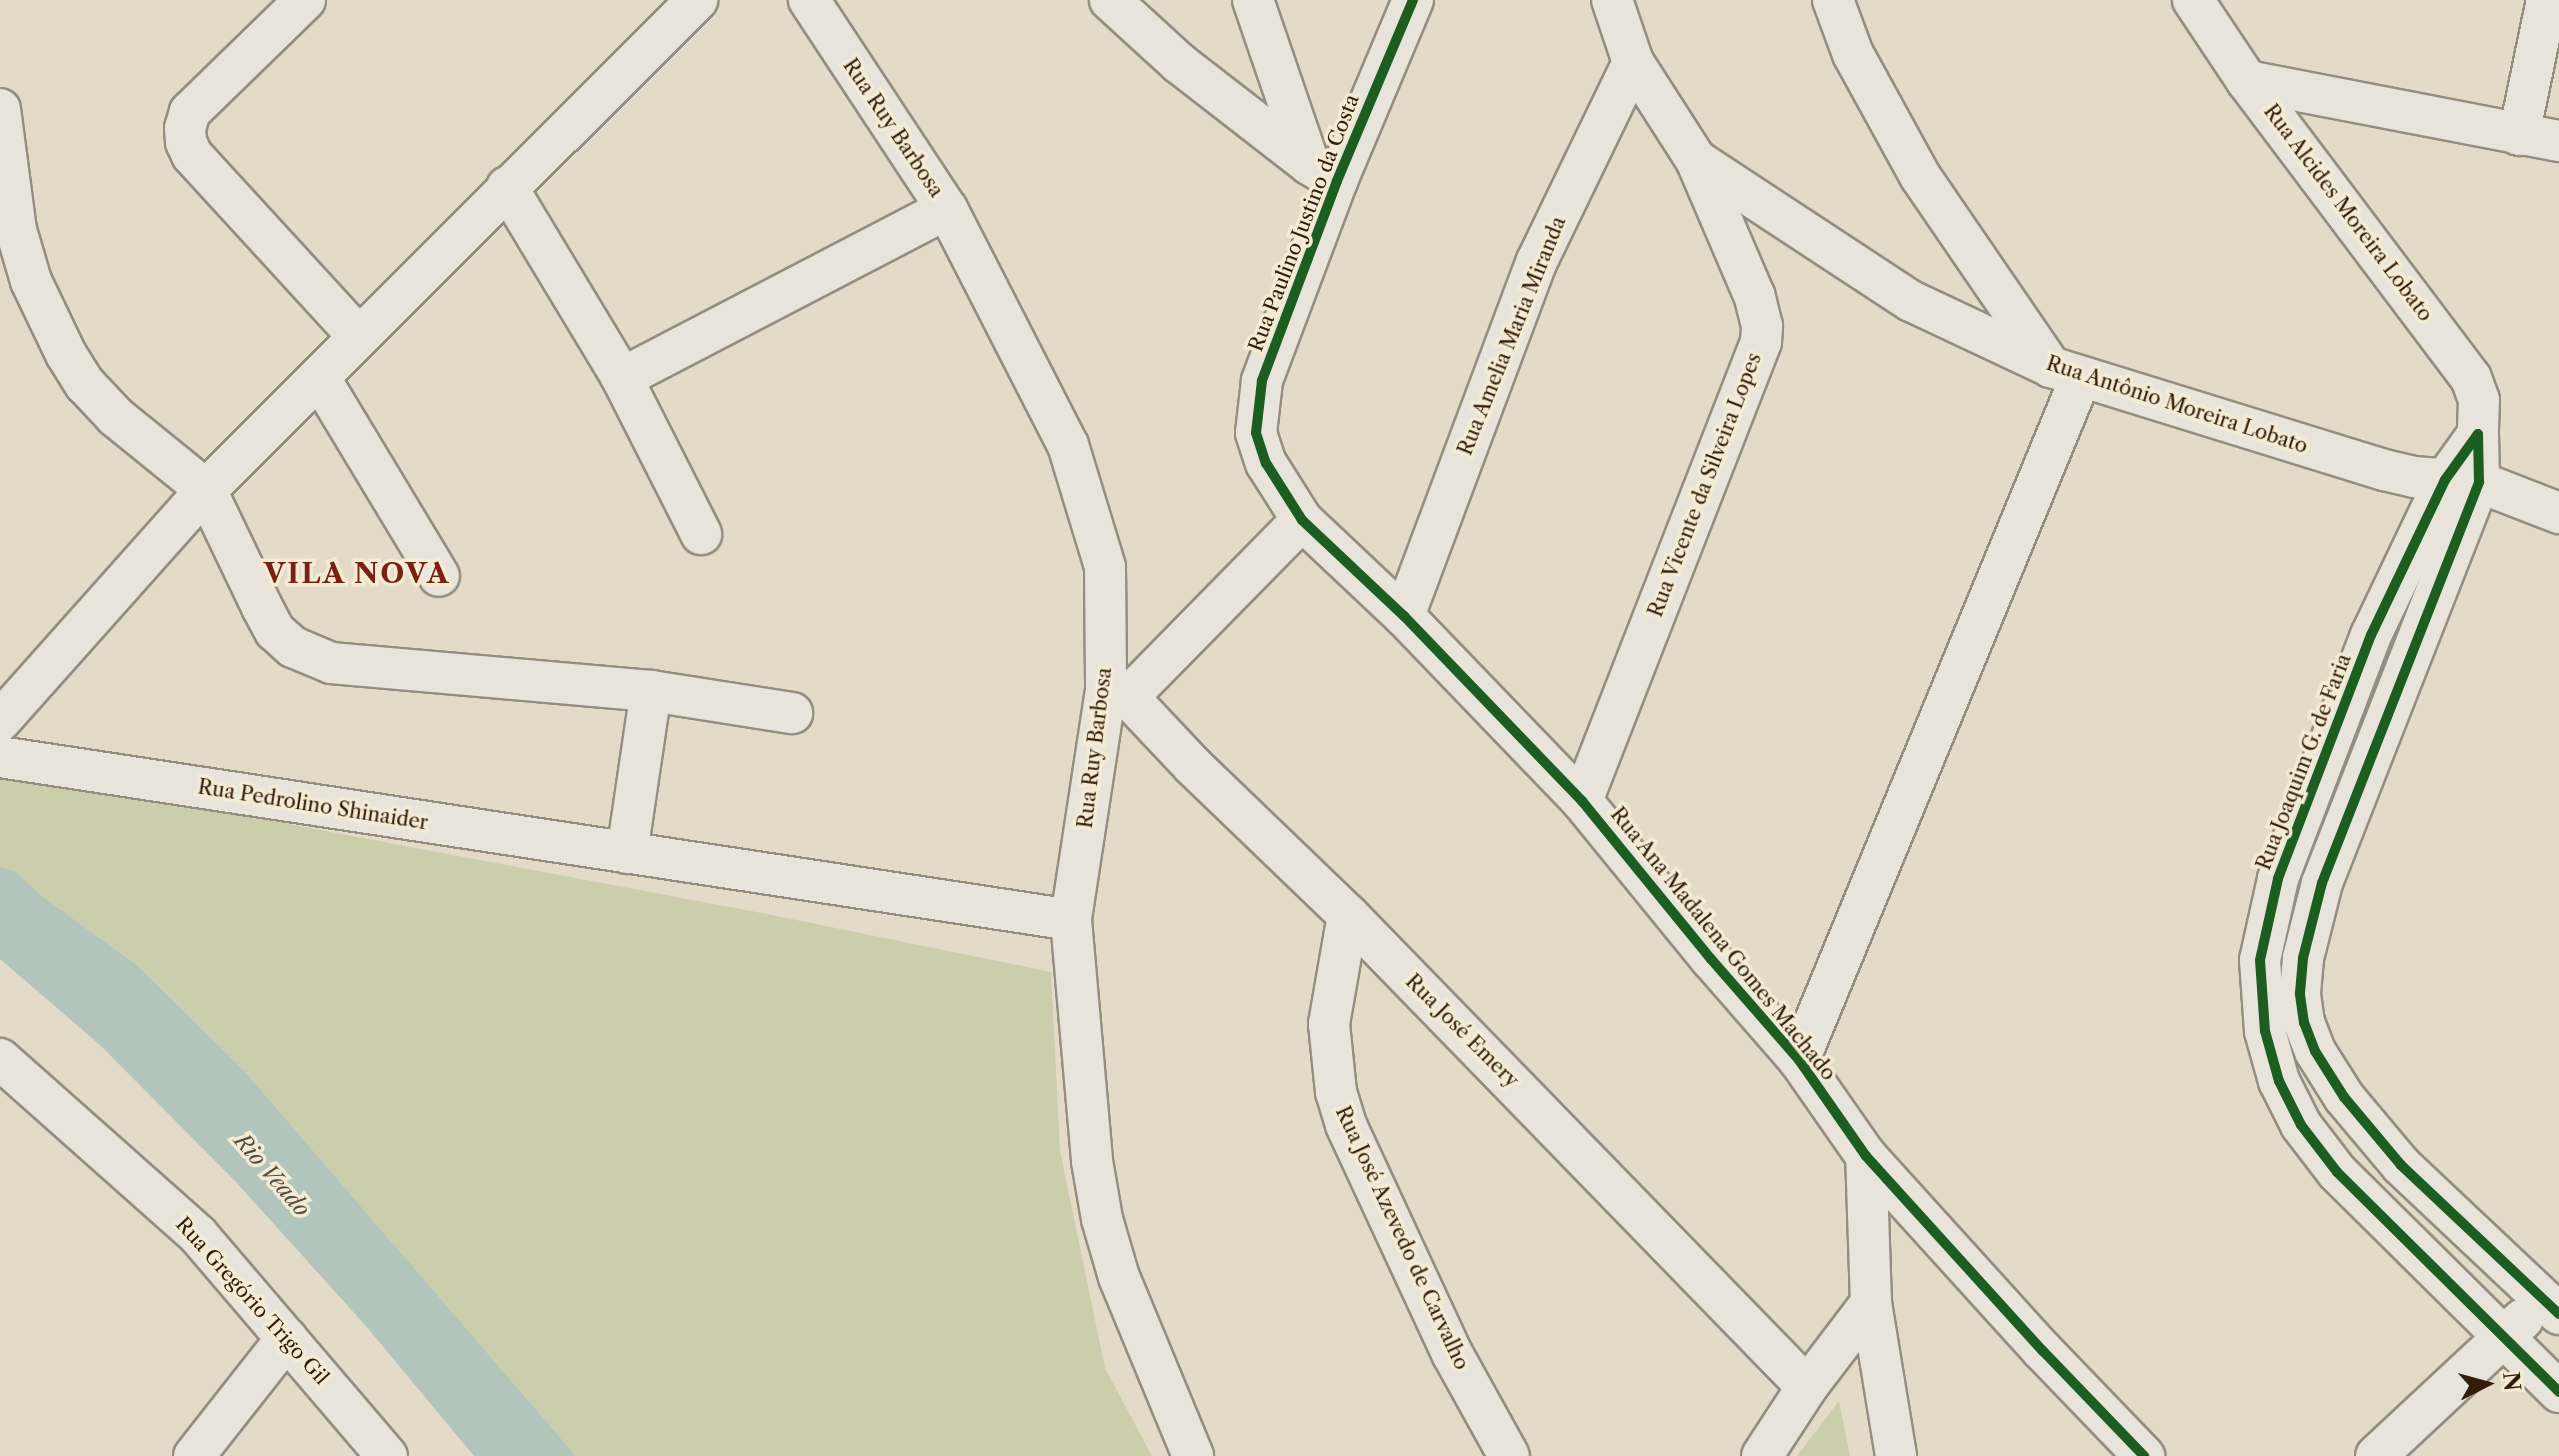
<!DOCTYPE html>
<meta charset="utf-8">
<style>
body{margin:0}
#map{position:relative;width:2559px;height:1456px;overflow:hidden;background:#e3dbc8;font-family:"Libre Caslon Text",serif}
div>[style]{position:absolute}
.green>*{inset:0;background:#caceab}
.water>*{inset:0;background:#b1c5bc}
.roads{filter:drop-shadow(2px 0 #948d80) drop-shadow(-2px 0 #948d80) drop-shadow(0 2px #948d80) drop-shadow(0 -2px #948d80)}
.minor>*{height:40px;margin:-20px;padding:0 20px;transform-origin:20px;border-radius:20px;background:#e9e4db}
.cycleway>*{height:10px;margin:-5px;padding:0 5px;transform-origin:5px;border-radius:5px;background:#1b5e20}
span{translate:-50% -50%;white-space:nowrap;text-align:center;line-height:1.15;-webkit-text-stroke:7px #f4ebd4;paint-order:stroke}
.street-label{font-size:20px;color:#321d0b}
.water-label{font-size:22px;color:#524d3f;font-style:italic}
.district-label{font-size:28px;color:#7a1f14;font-weight:700;letter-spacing:2px}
.north{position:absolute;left:2447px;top:1344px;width:80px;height:80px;-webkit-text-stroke:6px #f4ebd4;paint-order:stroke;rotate:84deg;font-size:22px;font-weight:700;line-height:32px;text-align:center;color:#321d0b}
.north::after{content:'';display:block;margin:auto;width:28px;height:36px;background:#321d0b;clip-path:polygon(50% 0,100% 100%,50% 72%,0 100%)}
</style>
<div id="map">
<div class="green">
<i style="clip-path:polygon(0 776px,198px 807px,767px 914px,1051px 972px,1060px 1151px,1105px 1368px,1152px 1456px,576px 1456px,246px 1073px,138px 966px,43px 897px,15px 871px,0 867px)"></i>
<i style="clip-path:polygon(1839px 1401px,1850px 1456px,1797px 1456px)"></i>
</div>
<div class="water">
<i style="clip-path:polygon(0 867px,15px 871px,43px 897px,138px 966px,246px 1073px,576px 1456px,474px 1456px,366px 1326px,235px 1181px,100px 1045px,0 959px)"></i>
</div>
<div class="roads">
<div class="minor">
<i style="left:305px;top:0;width:161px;rotate:135.8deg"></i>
<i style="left:190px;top:112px;width:17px;rotate:107deg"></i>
<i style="left:185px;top:128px;width:14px;rotate:86deg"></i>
<i style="left:186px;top:142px;width:14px;rotate:65deg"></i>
<i style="left:192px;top:155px;width:247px;rotate:47.5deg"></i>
<i style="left:809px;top:0;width:250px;rotate:56.6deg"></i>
<i style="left:947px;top:209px;width:265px;rotate:62.9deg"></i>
<i style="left:1068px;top:445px;width:127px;rotate:73.1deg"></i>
<i style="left:1105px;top:567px;width:123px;rotate:89.5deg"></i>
<i style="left:1106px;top:690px;width:233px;rotate:98.7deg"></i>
<i style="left:1071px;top:920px;width:242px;rotate:85deg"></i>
<i style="left:1092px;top:1161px;width:59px;rotate:80.2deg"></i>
<i style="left:1102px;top:1219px;width:60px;rotate:73.7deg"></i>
<i style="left:1119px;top:1277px;width:194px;rotate:67.5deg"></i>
<i style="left:1110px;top:0;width:93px;rotate:42.4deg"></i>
<i style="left:1179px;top:63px;width:165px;rotate:37.8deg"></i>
<i style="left:1309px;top:164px;width:33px;rotate:31deg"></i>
<i style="left:1253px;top:0;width:173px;rotate:71.1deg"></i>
<i style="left:1413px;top:0;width:196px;rotate:112.8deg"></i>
<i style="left:1337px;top:181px;width:214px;rotate:110.6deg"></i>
<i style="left:1262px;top:381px;width:52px;rotate:96.6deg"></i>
<i style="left:1256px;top:433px;width:32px;rotate:72deg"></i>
<i style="left:1266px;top:463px;width:67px;rotate:57.7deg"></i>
<i style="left:1302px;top:520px;width:140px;rotate:43.3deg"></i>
<i style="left:1404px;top:616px;width:257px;rotate:46.1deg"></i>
<i style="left:1582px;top:801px;width:204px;rotate:50.8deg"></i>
<i style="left:1711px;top:959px;width:134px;rotate:48.9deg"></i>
<i style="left:1799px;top:1060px;width:117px;rotate:55.1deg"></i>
<i style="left:1866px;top:1156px;width:263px;rotate:47.8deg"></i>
<i style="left:2043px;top:1351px;width:146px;rotate:46.1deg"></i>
<i style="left:1833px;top:0;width:58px;rotate:69.7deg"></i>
<i style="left:1853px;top:54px;width:139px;rotate:61.2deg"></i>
<i style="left:1920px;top:176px;width:232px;rotate:55.6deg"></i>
<i style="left:2193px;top:0;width:97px;rotate:56.3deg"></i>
<i style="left:2247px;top:81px;width:372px;rotate:53deg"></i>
<i style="left:2471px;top:378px;width:23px;rotate:70deg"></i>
<i style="left:2479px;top:400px;width:34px;rotate:92deg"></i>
<i style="left:2247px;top:81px;width:318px;rotate:10.9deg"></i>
<i style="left:0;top:109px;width:122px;rotate:82.5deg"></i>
<i style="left:16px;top:230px;width:53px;rotate:73.6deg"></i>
<i style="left:31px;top:281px;width:81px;rotate:64.4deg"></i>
<i style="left:66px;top:354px;width:36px;rotate:58deg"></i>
<i style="left:85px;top:384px;width:45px;rotate:46.8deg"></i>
<i style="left:116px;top:417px;width:116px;rotate:39deg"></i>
<i style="left:206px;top:490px;width:130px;rotate:64.4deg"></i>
<i style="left:262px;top:607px;width:27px;rotate:62deg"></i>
<i style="left:275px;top:631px;width:24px;rotate:42deg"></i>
<i style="left:293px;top:647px;width:41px;rotate:22.8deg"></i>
<i style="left:331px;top:663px;width:321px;rotate:5deg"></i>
<i style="left:651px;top:691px;width:143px;rotate:8.9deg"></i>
<i style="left:2519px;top:135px;width:138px;rotate:-78.3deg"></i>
<i style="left:1696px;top:160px;width:257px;rotate:33.3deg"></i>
<i style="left:1911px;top:301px;width:155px;rotate:25.2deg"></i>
<i style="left:2051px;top:367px;width:349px;rotate:17.2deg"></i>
<i style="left:2384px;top:470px;width:31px;rotate:13deg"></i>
<i style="left:2414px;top:477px;width:65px;rotate:4.4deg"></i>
<i style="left:2479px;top:482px;width:86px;rotate:21.2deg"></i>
<i style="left:507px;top:187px;width:223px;rotate:58.9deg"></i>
<i style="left:622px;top:378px;width:175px;rotate:63.1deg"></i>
<i style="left:319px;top:377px;width:232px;rotate:58.9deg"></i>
<i style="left:622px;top:378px;width:366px;rotate:-27.5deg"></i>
<i style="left:1404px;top:616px;width:379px;rotate:-69.5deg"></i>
<i style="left:1537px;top:261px;width:221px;rotate:-64.2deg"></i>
<i style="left:1106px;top:690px;width:23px;rotate:18deg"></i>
<i style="left:1128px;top:697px;width:95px;rotate:46.7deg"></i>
<i style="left:1193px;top:766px;width:215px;rotate:43.9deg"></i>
<i style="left:1348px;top:915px;width:658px;rotate:45.8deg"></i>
<i style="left:1128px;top:697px;width:248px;rotate:-45.5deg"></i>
<i style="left:0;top:721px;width:310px;rotate:-48.3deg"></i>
<i style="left:206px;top:490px;width:694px;rotate:-44.94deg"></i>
<i style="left:0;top:757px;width:1083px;rotate:8.65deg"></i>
<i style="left:1582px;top:801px;width:493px;rotate:-68.7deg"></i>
<i style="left:1761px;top:342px;width:16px;rotate:-86deg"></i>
<i style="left:1762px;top:326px;width:32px;rotate:-104deg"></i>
<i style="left:1754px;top:295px;width:147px;rotate:-113.2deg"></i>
<i style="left:1696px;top:160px;width:117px;rotate:-122.7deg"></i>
<i style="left:1633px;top:62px;width:65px;rotate:-108.7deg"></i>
<i style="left:627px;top:853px;width:164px;rotate:-81.6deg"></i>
<i style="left:1348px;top:915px;width:111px;rotate:99.9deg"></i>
<i style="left:1329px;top:1024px;width:68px;rotate:84.1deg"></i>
<i style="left:1336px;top:1092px;width:34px;rotate:73deg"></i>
<i style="left:1346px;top:1125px;width:254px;rotate:65.1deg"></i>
<i style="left:1453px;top:1355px;width:115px;rotate:61deg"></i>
<i style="left:0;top:1059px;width:265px;rotate:41.6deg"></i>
<i style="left:198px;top:1235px;width:291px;rotate:49.5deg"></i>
<i style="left:1799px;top:1060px;width:739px;rotate:-67.57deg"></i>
<i style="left:1871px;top:1303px;width:155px;rotate:80.7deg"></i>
<i style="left:2559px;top:1314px;width:217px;rotate:-136.7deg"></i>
<i style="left:2401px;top:1165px;width:89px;rotate:-130deg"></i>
<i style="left:2344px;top:1097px;width:54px;rotate:-122.2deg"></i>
<i style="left:2315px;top:1051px;width:30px;rotate:-111deg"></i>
<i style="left:2304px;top:1023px;width:30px;rotate:-98deg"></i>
<i style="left:2300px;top:993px;width:35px;rotate:-85deg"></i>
<i style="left:2303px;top:958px;width:77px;rotate:-75.8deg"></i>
<i style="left:2322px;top:883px;width:431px;rotate:-68.6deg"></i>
<i style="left:2479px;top:482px;width:48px;rotate:-91.2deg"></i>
<i style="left:2478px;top:434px;width:57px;rotate:125.7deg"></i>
<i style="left:2445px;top:480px;width:172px;rotate:115.5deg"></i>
<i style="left:2371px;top:635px;width:261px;rotate:110.9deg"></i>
<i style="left:2278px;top:879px;width:83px;rotate:102.5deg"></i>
<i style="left:2260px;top:960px;width:71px;rotate:86deg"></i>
<i style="left:2265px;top:1031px;width:52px;rotate:74.4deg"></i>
<i style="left:2279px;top:1081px;width:49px;rotate:63.4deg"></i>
<i style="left:2301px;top:1125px;width:59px;rotate:52.5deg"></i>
<i style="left:2337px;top:1172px;width:313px;rotate:44.7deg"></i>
<i style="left:194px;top:1456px;width:150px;rotate:-51.8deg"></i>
<i style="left:1762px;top:1456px;width:82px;rotate:-56.9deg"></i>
<i style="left:1807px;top:1387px;width:106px;rotate:-52.7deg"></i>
<i style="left:1871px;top:1303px;width:147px;rotate:-91.9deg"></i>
<i style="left:2376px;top:1456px;width:201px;rotate:-43deg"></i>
</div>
</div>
<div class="cycleway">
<i style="left:1413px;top:0;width:196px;rotate:112.8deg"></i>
<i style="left:1337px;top:181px;width:214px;rotate:110.6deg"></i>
<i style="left:1262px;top:381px;width:52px;rotate:96.6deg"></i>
<i style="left:1256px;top:433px;width:32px;rotate:72deg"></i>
<i style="left:1266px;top:463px;width:67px;rotate:57.7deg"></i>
<i style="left:1302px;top:520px;width:140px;rotate:43.3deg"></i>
<i style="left:1404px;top:616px;width:257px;rotate:46.1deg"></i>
<i style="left:1582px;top:801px;width:204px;rotate:50.8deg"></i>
<i style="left:1711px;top:959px;width:134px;rotate:48.9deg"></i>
<i style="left:1799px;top:1060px;width:117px;rotate:55.1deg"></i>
<i style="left:1866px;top:1156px;width:263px;rotate:47.8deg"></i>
<i style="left:2043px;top:1351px;width:146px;rotate:46.1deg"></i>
<i style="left:2559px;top:1314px;width:217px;rotate:-136.7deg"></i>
<i style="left:2401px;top:1165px;width:89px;rotate:-130deg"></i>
<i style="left:2344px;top:1097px;width:54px;rotate:-122.2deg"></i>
<i style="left:2315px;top:1051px;width:30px;rotate:-111deg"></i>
<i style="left:2304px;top:1023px;width:30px;rotate:-98deg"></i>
<i style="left:2300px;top:993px;width:35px;rotate:-85deg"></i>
<i style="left:2303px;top:958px;width:77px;rotate:-75.8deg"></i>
<i style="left:2322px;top:883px;width:431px;rotate:-68.6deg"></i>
<i style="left:2479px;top:482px;width:48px;rotate:-91.2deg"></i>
<i style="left:2478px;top:434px;width:57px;rotate:125.7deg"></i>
<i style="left:2445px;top:480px;width:172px;rotate:115.5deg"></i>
<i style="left:2371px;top:635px;width:261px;rotate:110.9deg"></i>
<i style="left:2278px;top:879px;width:83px;rotate:102.5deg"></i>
<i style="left:2260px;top:960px;width:71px;rotate:86deg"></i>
<i style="left:2265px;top:1031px;width:52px;rotate:74.4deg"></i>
<i style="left:2279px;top:1081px;width:49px;rotate:63.4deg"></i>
<i style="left:2301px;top:1125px;width:59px;rotate:52.5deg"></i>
<i style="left:2337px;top:1172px;width:313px;rotate:44.7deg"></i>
</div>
<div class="street-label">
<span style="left:893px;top:128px;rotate:56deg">Rua Ruy Barbosa</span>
<span style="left:2348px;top:213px;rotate:53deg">Rua Alcides Moreira Lobato</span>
<span style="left:1304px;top:223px;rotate:-69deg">Rua Paulino Justino da Costa</span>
<span style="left:1512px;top:336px;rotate:-68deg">Rua Amelia Maria Miranda</span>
<span style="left:2177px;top:405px;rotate:18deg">Rua Antônio Moreira Lobato</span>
<span style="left:1705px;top:485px;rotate:-69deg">Rua Vicente da Silveira Lopes</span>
<span style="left:1095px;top:748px;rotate:-83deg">Rua Ruy Barbosa</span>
<span style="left:2304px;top:762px;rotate:-69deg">Rua Joaquim G. de Faria</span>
<span style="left:313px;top:805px;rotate:9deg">Rua Pedrolino Shinaider</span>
<span style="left:1723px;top:944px;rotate:51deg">Rua Ana Madalena Gomes Machado</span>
<span style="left:1462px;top:1031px;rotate:45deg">Rua José Emery</span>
<span style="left:1402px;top:1238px;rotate:65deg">Rua José Azevedo de Carvalho</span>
<span style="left:252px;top:1301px;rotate:48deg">Rua Gregório Trigo Gil</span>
</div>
<div class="water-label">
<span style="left:272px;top:1175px;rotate:49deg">Rio Veado</span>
</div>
<div class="district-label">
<span style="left:357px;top:573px">VILA NOVA</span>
</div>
<div class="north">N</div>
</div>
